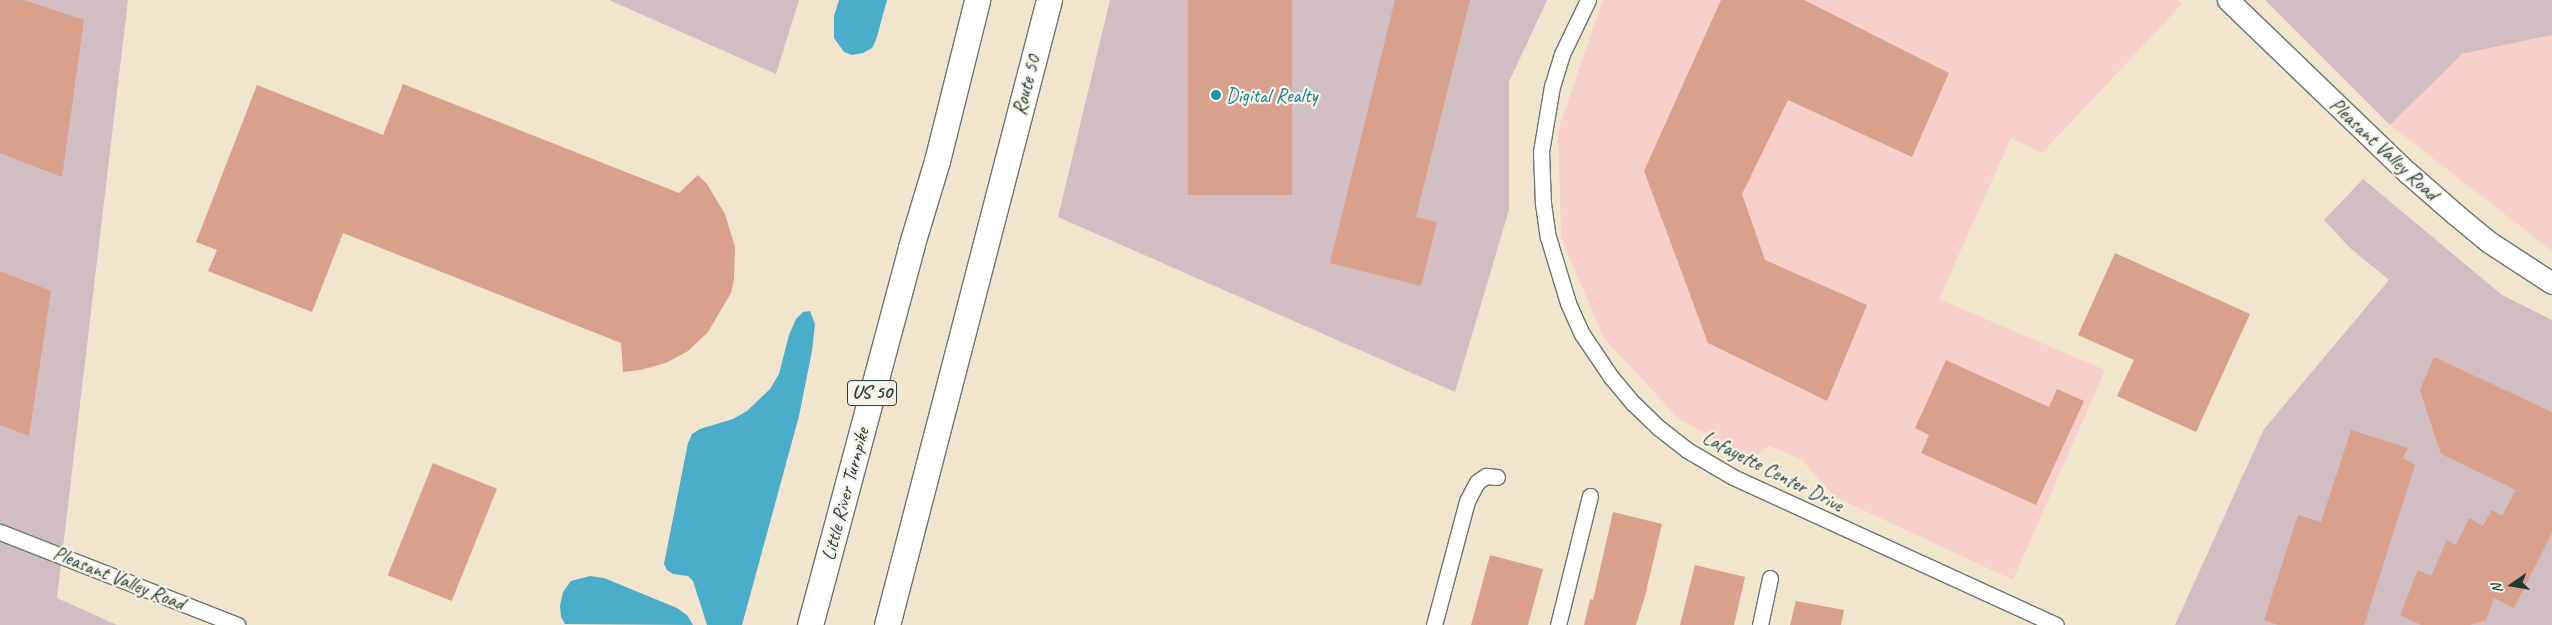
<!DOCTYPE html>
<style>
body{margin:0}
#map{position:relative;width:2552px;height:625px;overflow:hidden;background:#f2e5cd;font-family:Caveat,sans-serif}
div>[style]{position:absolute}
.built>*{inset:0;background:#f7d0cb}
.industrial>*{inset:0;background:#d2bec2}
.water>*{inset:0;background:#4aadca}
.building>*{inset:0;background:#d9a08c;transform-origin:0 0}
.roads{filter:drop-shadow(1px 0 #69786a) drop-shadow(-1px 0 #69786a) drop-shadow(0 1px #69786a) drop-shadow(0 -1px #69786a)}
.minor>*{height:15px;margin:-7.5px;padding:0 7.5px;transform-origin:7.5px;border-radius:7.5px;background:#fff}
.secondary>*{height:21px;margin:-10.5px;padding:0 10.5px;transform-origin:10.5px;border-radius:10.5px;background:#fff}
.trunk>*{height:25px;margin:-12.5px;padding:0 12.5px;transform-origin:12.5px;border-radius:12.5px;background:#fff}
.dots>*{width:14px;height:14px;translate:-50% -50%;box-sizing:border-box;border:2px solid #f7f3e8;border-radius:50%}
span{translate:-50% -50%;white-space:nowrap;text-align:center;line-height:1.15;-webkit-text-stroke:4.5px #f7f3e8;paint-order:stroke}
.shield-label span{padding:1px 4px;background:#f7f3e8;border:1px solid;border-radius:4px;-webkit-text-stroke-width:0}
.shield-label{font-size:19px;color:#1f3d34;font-weight:700}
.street-label{font-size:20px;color:#1f3d34}
.culture-label{font-size:20px;color:#0d838f}
.left{translate:0 -50%;text-align:left}
.north{position:absolute;left:2487px;top:560px;width:50px;height:50px;-webkit-text-stroke:4px #f7f3e8;paint-order:stroke;rotate:257deg;font-size:14px;font-weight:700;line-height:20px;text-align:center;color:#1f3d34}
.north::after{content:'';display:block;margin:auto;width:18px;height:22px;background:#1f3d34;clip-path:polygon(50% 0,100% 100%,50% 72%,0 100%)}
</style>
<div id="map">
<div class="built">
<i style="clip-path:polygon(1603px 0,2178px 0,2182px 4px,2042px 153px,2011px 138px,1939px 299px,2105px 370px,2013px 580px,1835px 497px,1802px 460px,1769px 446px,1751px 459px,1678px 418px,1603px 337px,1561px 237px,1558px 130px)"></i>
<i style="clip-path:polygon(2552px 35px,2552px 251px,2390px 125px,2462px 54px)"></i>
</div>
<div class="industrial">
<i style="clip-path:polygon(0 0,128px 0,57px 598px,117px 625px,0 625px)"></i>
<i style="clip-path:polygon(609px 0,799px 0,776px 74px)"></i>
<i style="clip-path:polygon(1110px 0,1547px 0,1509px 82px,1509px 210px,1455px 392px,1058px 217px)"></i>
<i style="clip-path:polygon(2265px 0,2552px 0,2552px 35px,2462px 54px,2390px 125px)"></i>
<i style="clip-path:polygon(2363px 179px,2502px 295px,2552px 320px,2552px 625px,2175px 625px,2264px 429px,2389px 280px,2349px 247px,2324px 220px)"></i>
</div>
<div class="water">
<i style="clip-path:polygon(839px 0,887px 0,876px 40px,872px 48px,863px 53px,852px 55px,844px 52px,834px 38px,834px 16px)"></i>
<i style="clip-path:polygon(810px 311px,815px 324px,812px 351px,799px 416px,742px 625px,707px 625px,693px 581px,688px 576px,673px 574px,667px 570px,664px 564px,688px 443px,692px 434px,700px 429px,733px 419px,747px 411px,770px 389px,779px 374px,789px 335px,796px 319px,803px 312px)"></i>
<i style="clip-path:polygon(590px 576px,604px 578px,677px 608px,687px 615px,693px 625px,565px 624px,561px 617px,560px 606px,563px 592px,571px 581px)"></i>
</div>
<div class="building">
<i style="clip-path:polygon(0 0,24px 0,84px 20px,62px 177px,0 153px)"></i>
<i style="left:1188px;top:0;width:104px;height:195px"></i>
<i style="clip-path:polygon(1395px 0,1470px 0,1416px 217px,1437px 222px,1421px 286px,1330px 263px)"></i>
<i style="clip-path:polygon(1721px 0,1804px 0,1949px 73px,1912px 157px,1788px 100px,1742px 194px,1765px 260px,1867px 305px,1827px 401px,1708px 343px,1644px 171px)"></i>
<i style="clip-path:polygon(403px 84px,679px 193px,698px 175px,707px 184px,725px 214px,735px 247px,734px 280px,731px 293px,708px 332px,688px 351px,666px 363px,640px 370px,623px 372px,621px 343px,343px 233px,312px 312px,208px 271px,217px 250px,196px 242px,257px 85px,383px 135px)"></i>
<i style="clip-path:polygon(2115px 253px,2250px 314px,2196px 432px,2117px 396px,2134px 360px,2078px 335px)"></i>
<i style="clip-path:polygon(0 271px,51px 291px,29px 436px,0 425px)"></i>
<i style="clip-path:polygon(2434px 357px,2552px 412px,2552px 533px,2514px 608px,2494px 598px,2486px 620px,2470px 625px,2421px 625px,2400px 615px,2418px 570px,2431px 576px,2447px 540px,2456px 545px,2469px 518px,2483px 526px,2492px 510px,2502px 516px,2516px 490px,2441px 454px,2420px 390px)"></i>
<i style="clip-path:polygon(1946px 360px,2049px 407px,2057px 389px,2084px 401px,2036px 505px,1921px 453px,1929px 435px,1915px 428px)"></i>
<i style="clip-path:polygon(2351px 430px,2408px 448px,2403px 458px,2415px 465px,2364px 625px,2278px 625px,2264px 620px,2298px 515px,2321px 522px)"></i>
<i style="left:433px;top:463px;width:69px;height:121px;rotate:22deg"></i>
<i style="clip-path:polygon(1613px 512px,1662px 524px,1645px 596px,1636px 625px,1584px 625px,1590px 599px,1593px 600px)"></i>
<i style="clip-path:polygon(1490px 555px,1543px 569px,1528px 625px,1471px 625px)"></i>
<i style="clip-path:polygon(1695px 565px,1745px 577px,1734px 625px,1680px 625px)"></i>
<i style="clip-path:polygon(1796px 601px,1844px 610px,1841px 625px,1790px 625px)"></i>
</div>
<div class="roads">
<div class="minor">
<i style="left:1588px;top:0;width:60px;rotate:115.7deg"></i>
<i style="left:1562px;top:54px;width:34px;rotate:107deg"></i>
<i style="left:1552px;top:86px;width:67px;rotate:99.5deg"></i>
<i style="left:1541px;top:152px;width:51px;rotate:87.8deg"></i>
<i style="left:1543px;top:203px;width:34px;rotate:82deg"></i>
<i style="left:1548px;top:237px;width:69px;rotate:73.1deg"></i>
<i style="left:1568px;top:303px;width:34px;rotate:66deg"></i>
<i style="left:1582px;top:334px;width:52px;rotate:56deg"></i>
<i style="left:1611px;top:377px;width:35px;rotate:50deg"></i>
<i style="left:1634px;top:404px;width:35px;rotate:44deg"></i>
<i style="left:1659px;top:428px;width:36px;rotate:38deg"></i>
<i style="left:1687px;top:450px;width:53px;rotate:30.4deg"></i>
<i style="left:1733px;top:477px;width:355px;rotate:24.6deg"></i>
<i style="left:0;top:532px;width:255px;rotate:21.4deg"></i>
<i style="left:1434px;top:625px;width:128px;rotate:-75.1deg"></i>
<i style="left:1467px;top:501px;width:21px;rotate:-62deg"></i>
<i style="left:1477px;top:482px;width:11px;rotate:-34deg"></i>
<i style="left:1486px;top:476px;width:11px;rotate:5deg"></i>
<i style="left:1558px;top:625px;width:133px;rotate:-76.1deg"></i>
<i style="left:1760px;top:625px;width:48px;rotate:-78deg"></i>
</div>
<div class="secondary">
<i style="left:2228px;top:0;width:248px;rotate:43.9deg"></i>
<i style="left:2407px;top:172px;width:64px;rotate:41.2deg"></i>
<i style="left:2455px;top:214px;width:44px;rotate:39.5deg"></i>
<i style="left:2489px;top:242px;width:75px;rotate:33.1deg"></i>
</div>
<div class="trunk">
<i style="left:810px;top:625px;width:391px;rotate:-75deg"></i>
<i style="left:911px;top:247px;width:90px;rotate:-73.2deg"></i>
<i style="left:937px;top:161px;width:166px;rotate:-76deg"></i>
<i style="left:887px;top:625px;width:646px;rotate:-75.47deg"></i>
</div>
</div>
<div class="dots">
<i style="left:1216px;top:95px;background:#0f9aa8"></i>
</div>
<div class="shield-label">
<span style="left:872px;top:393px">US 50</span>
</div>
<div class="street-label">
<span style="left:1026px;top:85px;rotate:-76deg">Route 50</span>
<span style="left:2384px;top:149px;rotate:43deg">Pleasant Valley Road</span>
<span style="left:1773px;top:471px;rotate:27deg">Lafayette Center Drive</span>
<span style="left:845px;top:494px;rotate:-75deg">Little River Turnpike</span>
<span style="left:119px;top:578px;rotate:22deg">Pleasant Valley Road</span>
</div>
<div class="culture-label">
<span class="left" style="left:1226px;top:95px">Digital Realty</span>
</div>
<div class="north">N</div>
</div>
